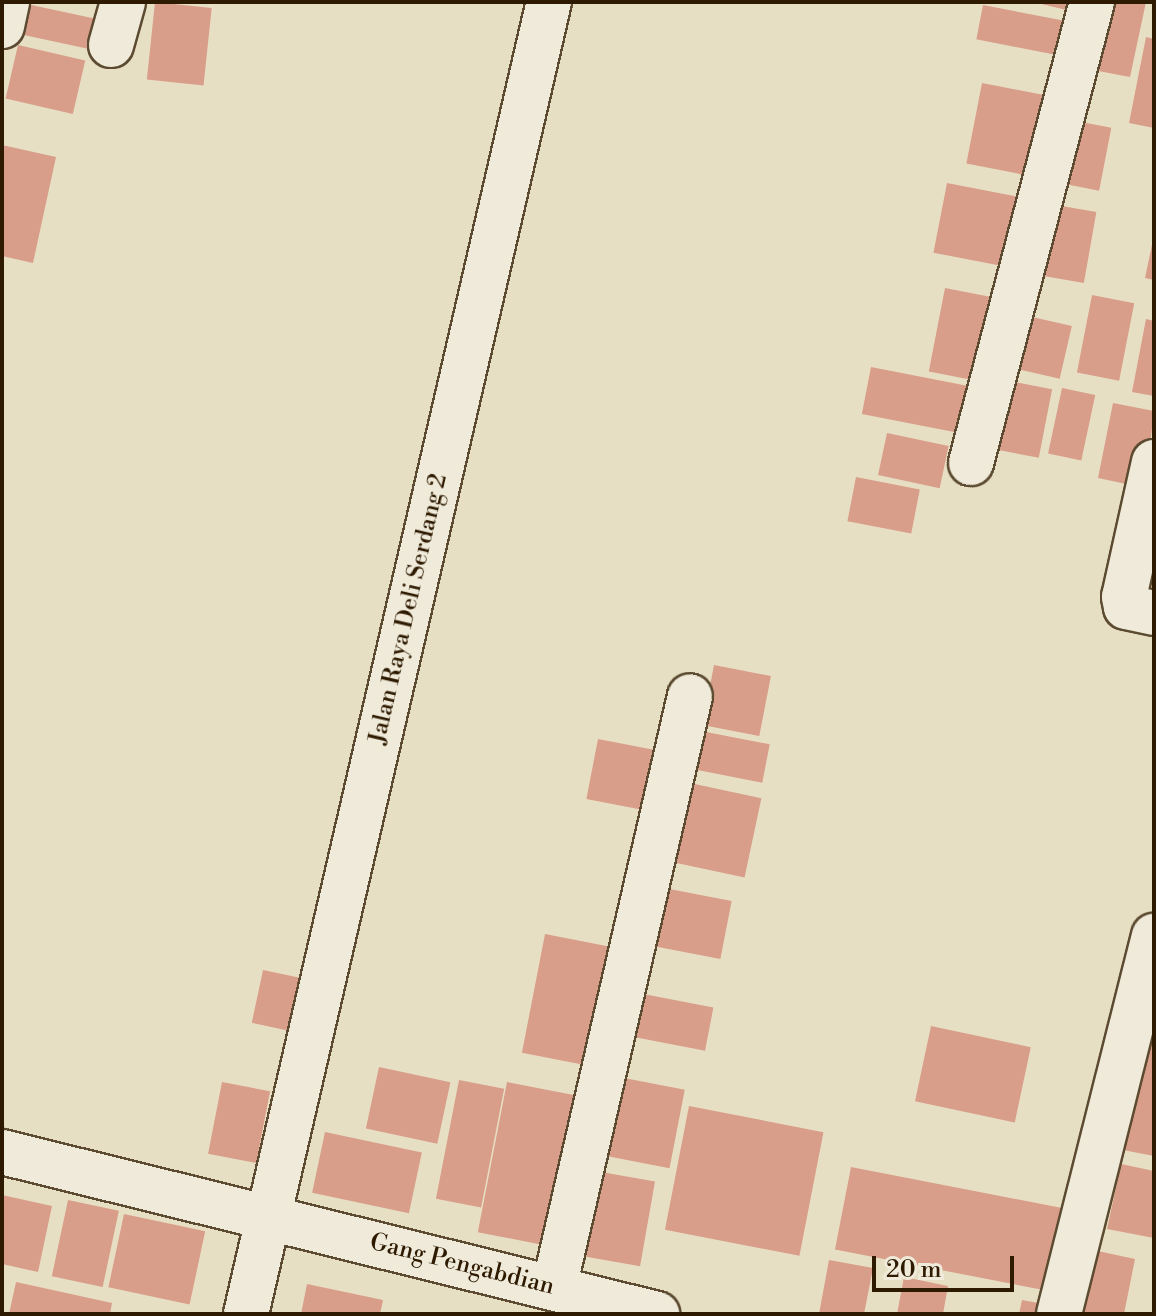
<!DOCTYPE html>
<style>
body{margin:0}
#map{position:relative;width:1156px;height:1316px;overflow:hidden;background:#e7dfc4;font-family:"Libre Bodoni",serif}
div>[style]{position:absolute}
.building>*{inset:0;background:#d99e8a;transform-origin:0 0}
.roads{filter:drop-shadow(2px 0 #5c4b31) drop-shadow(-2px 0 #5c4b31) drop-shadow(0 2px #5c4b31) drop-shadow(0 -2px #5c4b31)}
.minor>*{height:44px;margin:-22px;padding:0 22px;transform-origin:22px;border-radius:22px;background:#efead9}
span{translate:-50% -50%;white-space:nowrap;text-align:center;line-height:1.15;-webkit-text-stroke:7px #efead9;paint-order:stroke}
.street-label{font-size:24px;color:#2e1a00}
.frame{position:absolute;inset:0;border:4px solid #2e1a00;pointer-events:none}
.scale{position:absolute;left:872px;top:1256px;width:142px;height:36px;box-sizing:border-box;border:4px solid #2e1a00;border-top:0;padding-left:10px;font-size:24px;line-height:28px;white-space:nowrap;color:#2e1a00;-webkit-text-stroke:6px #efead9;paint-order:stroke}
</style>
<div id="map">
<div class="building">
<i style="left:155px;top:2px;width:57px;height:78px;rotate:6deg"></i>
<i style="clip-path:polygon(1033px 2px,1081px 2px,1079px 13px)"></i>
<i style="clip-path:polygon(1106px 2px,1146px 2px,1130px 77px,1093px 70px)"></i>
<i style="left:22px;top:3px;width:74px;height:31px;rotate:12deg"></i>
<i style="left:983px;top:5px;width:83px;height:35px;rotate:11deg"></i>
<i style="clip-path:polygon(1146px 37px,1154px 39px,1154px 128px,1129px 123px)"></i>
<i style="left:18px;top:45px;width:69px;height:55px;rotate:13deg"></i>
<i style="left:982px;top:83px;width:76px;height:82px;rotate:11deg"></i>
<i style="left:1076px;top:121px;width:36px;height:64px;rotate:11deg"></i>
<i style="clip-path:polygon(2px 145px,56px 157px,33px 263px,2px 256px)"></i>
<i style="left:947px;top:183px;width:78px;height:71px;rotate:11deg"></i>
<i style="left:1056px;top:205px;width:41px;height:72px;rotate:10deg"></i>
<i style="clip-path:polygon(1153px 240px,1154px 240px,1154px 280px,1145px 278px)"></i>
<i style="left:945px;top:288px;width:51px;height:85px;rotate:11deg"></i>
<i style="left:1092px;top:295px;width:43px;height:79px;rotate:11deg"></i>
<i style="left:1028px;top:316px;width:45px;height:54px;rotate:13deg"></i>
<i style="clip-path:polygon(1146px 319px,1154px 321px,1154px 396px,1132px 392px)"></i>
<i style="left:871px;top:367px;width:107px;height:48px;rotate:11deg"></i>
<i style="left:1005px;top:380px;width:48px;height:70px;rotate:11deg"></i>
<i style="left:1062px;top:388px;width:34px;height:67px;rotate:12deg"></i>
<i style="clip-path:polygon(1113px 403px,1154px 411px,1145px 488px,1098px 478px)"></i>
<i style="left:887px;top:433px;width:63px;height:43px;rotate:12deg"></i>
<i style="left:856px;top:477px;width:65px;height:45px;rotate:11deg"></i>
<i style="left:714px;top:665px;width:58px;height:61px;rotate:11deg"></i>
<i style="left:701px;top:731px;width:70px;height:39px;rotate:11deg"></i>
<i style="left:598px;top:739px;width:66px;height:61px;rotate:11deg"></i>
<i style="left:690px;top:783px;width:73px;height:81px;rotate:12deg"></i>
<i style="left:659px;top:887px;width:74px;height:59px;rotate:11deg"></i>
<i style="left:545px;top:934px;width:77px;height:121px;rotate:11deg"></i>
<i style="left:263px;top:970px;width:40px;height:54px;rotate:12deg"></i>
<i style="left:628px;top:991px;width:87px;height:44px;rotate:11deg"></i>
<i style="left:931px;top:1026px;width:102px;height:77px;rotate:12deg"></i>
<i style="clip-path:polygon(1147px 1032px,1154px 1034px,1154px 1156px,1123px 1150px)"></i>
<i style="left:379px;top:1067px;width:73px;height:63px;rotate:12deg"></i>
<i style="left:619px;top:1077px;width:67px;height:80px;rotate:11deg"></i>
<i style="left:459px;top:1080px;width:46px;height:121px;rotate:11deg"></i>
<i style="left:222px;top:1082px;width:49px;height:73px;rotate:11deg"></i>
<i style="left:507px;top:1082px;width:81px;height:153px;rotate:11deg"></i>
<i style="left:689px;top:1106px;width:137px;height:126px;rotate:11deg"></i>
<i style="left:325px;top:1132px;width:99px;height:62px;rotate:12deg"></i>
<i style="clip-path:polygon(1121px 1164px,1154px 1171px,1154px 1238px,1107px 1229px)"></i>
<i style="left:851px;top:1167px;width:215px;height:84px;rotate:11deg"></i>
<i style="left:590px;top:1170px;width:66px;height:86px;rotate:10deg"></i>
<i style="clip-path:polygon(2px 1195px,52px 1206px,38px 1272px,2px 1264px)"></i>
<i style="left:68px;top:1200px;width:52px;height:78px;rotate:12deg"></i>
<i style="left:124px;top:1214px;width:83px;height:75px;rotate:12deg"></i>
<i style="clip-path:polygon(1093px 1250px,1135px 1259px,1124px 1314px,1080px 1314px)"></i>
<i style="clip-path:polygon(829px 1260px,873px 1268px,864px 1314px,819px 1314px)"></i>
<i style="clip-path:polygon(904px 1277px,948px 1286px,943px 1314px,897px 1314px)"></i>
<i style="clip-path:polygon(16px 1282px,112px 1303px,110px 1314px,9px 1314px)"></i>
<i style="clip-path:polygon(307px 1284px,383px 1300px,380px 1314px,301px 1314px)"></i>
<i style="clip-path:polygon(1022px 1300px,1049px 1305px,1047px 1314px,1019px 1314px)"></i>
</div>
<div class="roads">
<div class="minor">
<i style="left:2px;top:26px;width:25px;rotate:-78deg"></i>
<i style="left:111px;top:45px;width:45px;rotate:-74.4deg"></i>
<i style="left:1154px;top:462px;width:138px;rotate:102.5deg"></i>
<i style="left:1124px;top:597px;width:10px;rotate:79deg"></i>
<i style="left:1126px;top:607px;width:29px;rotate:12deg"></i>
<i style="left:971px;top:463px;width:477px;rotate:-75.3deg"></i>
<i style="left:2px;top:1152px;width:675px;rotate:13.89deg"></i>
<i style="left:554px;top:1288px;width:607px;rotate:-77.06deg"></i>
<i style="left:246px;top:1314px;width:1347px;rotate:-77deg"></i>
<i style="left:1059px;top:1314px;width:390px;rotate:-75.9deg"></i>
</div>
</div>
<div class="street-label">
<span style="left:409px;top:609px;rotate:-77deg">Jalan Raya Deli Serdang 2</span>
<span style="left:462px;top:1265px;rotate:14deg">Gang Pengabdian</span>
</div>
<div class="frame"></div>
<div class="scale">20 m</div>
</div>
